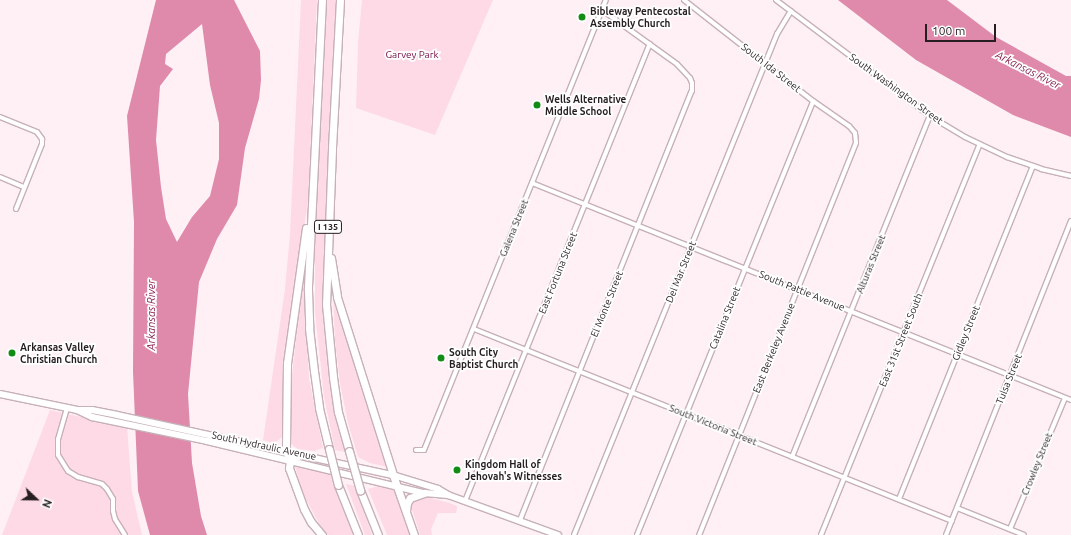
<!DOCTYPE html>
<style>
body{margin:0}
#map{position:relative;width:1071px;height:535px;overflow:hidden;background:#fff0f5;font-family:Ubuntu,sans-serif}
div>[style]{position:absolute}
.green>*{inset:0;background:#fedae6}
.water>*{inset:0;background:#df8aaa}
.roads{filter:drop-shadow(1px 0 #c7b0b8) drop-shadow(-1px 0 #c7b0b8) drop-shadow(0 1px #c7b0b8) drop-shadow(0 -1px #c7b0b8)}
.street>*{height:4px;margin:-2px;padding:0 2px;transform-origin:2px;border-radius:2px;background:#fff}
.secondary>*{height:6px;margin:-3px;padding:0 3px;transform-origin:3px;border-radius:3px;background:#fff}
.highway>*{height:7px;margin:-3.5px;padding:0 3.5px;transform-origin:3.5px;border-radius:3.5px;background:#fff}
.bridges{filter:drop-shadow(1px 0 #c7b0b8) drop-shadow(-1px 0 #c7b0b8) drop-shadow(0 1px #c7b0b8) drop-shadow(0 -1px #c7b0b8)}
.highway-bridge>*{height:7px;margin:-3.5px;padding:0 3.5px;transform-origin:3.5px;border-radius:3.5px;background:#fff}
.dots>*{width:11px;height:11px;translate:-50% -50%;box-sizing:border-box;border:2px solid #fff;border-radius:50%}
span{translate:-50% -50%;white-space:nowrap;text-align:center;line-height:1.15;-webkit-text-stroke:3.5px #fff;paint-order:stroke}
.shield-label span{padding:1px 3px;background:#fff;border:1px solid;border-radius:3px;-webkit-text-stroke-width:0}
.shield-label{font-size:9px;color:#271e21;font-weight:700}
.poi-label{font-size:10px;color:#271e21;font-weight:700}
.left{translate:0 -50%;text-align:left}
.park-label{font-size:10px;color:#720c42}
.street-label{font-size:10px;color:#271e21}
.water-label{font-size:11px;color:#882553;font-style:italic}
.north{position:absolute;left:16px;top:479px;width:40px;height:40px;-webkit-text-stroke:3px #fff;paint-order:stroke;rotate:112deg;font-size:11px;font-weight:700;line-height:16px;text-align:center;color:#271e21}
.north::after{content:'';display:block;margin:auto;width:14px;height:18px;background:#271e21;clip-path:polygon(50% 0,100% 100%,50% 72%,0 100%)}
.scale{position:absolute;left:925px;top:24px;width:71px;height:18px;box-sizing:border-box;border:2px solid #271e21;border-top:0;padding-left:5px;font-size:12px;line-height:14px;white-space:nowrap;color:#271e21;-webkit-text-stroke:3px #fff;paint-order:stroke}
</style>
<div id="map">
<div class="green">
<i style="clip-path:polygon(301px 0,317px 0,308px 202px,286px 342px,284px 370px,282px 437px,275px 443px,270px 442px,263px 440px,285px 289px,290px 234px)"></i>
<i style="clip-path:polygon(327px 0,336px 0,325px 224px,324px 314px,333px 394px,345px 452px,335px 450px,324px 397px,315px 312px,315px 243px)"></i>
<i style="clip-path:polygon(362px 0,493px 0,435px 135px,356px 108px,358px 43px)"></i>
<i style="clip-path:polygon(302px 283px,304px 283px,309px 378px,323px 448px,314px 451px,298px 449px,291px 444px,292px 375px)"></i>
<i style="clip-path:polygon(333px 294px,335px 294px,387px 467px,370px 463px,358px 457px,348px 423px,340px 383px,335px 341px)"></i>
<i style="clip-path:polygon(50px 410px,127px 427px,132px 492px,142px 535px,2px 535px)"></i>
<i style="clip-path:polygon(295px 466px,330px 472px,354px 535px,328px 535px,321px 527px,302px 492px)"></i>
<i style="clip-path:polygon(346px 484px,356px 486px,372px 535px,365px 535px)"></i>
<i style="clip-path:polygon(382px 485px,395px 487px,411px 535px,387px 535px,368px 489px)"></i>
<i style="clip-path:polygon(419px 497px,427px 497px,450px 503px,457px 506px,457px 509px,456px 513px,438px 513px,431px 529px,432px 535px,420px 535px,411px 506px,413px 501px)"></i>
</div>
<div class="water">
<i style="clip-path:polygon(evenodd,156px 0,234px 0,260px 51px,261px 80px,259px 99px,245px 148px,237px 205px,217px 239px,199px 282px,188px 394px,192px 463px,201px 516px,207px 535px,150px 535px,138px 491px,133px 372px,134px 222px,127px 116px,156px 0,202px 24px,210px 85px,219px 123px,219px 159px,210px 196px,192px 217px,177px 242px,166px 219px,161px 187px,156px 140px,160px 86px,173px 69px,165px 64px,166px 54px,202px 24px)"></i>
<i style="clip-path:polygon(838px 0,947px 0,996px 37px,1066px 76px,1071px 76px,1071px 137px,1013px 115px,916px 60px)"></i>
</div>
<div class="roads">
<div class="street">
<i style="left:684px;top:0;width:164px;rotate:38.1deg"></i>
<i style="left:813px;top:101px;width:44px;rotate:34.8deg"></i>
<i style="left:849px;top:126px;width:9px;rotate:49deg"></i>
<i style="left:855px;top:133px;width:10px;rotate:84deg"></i>
<i style="left:856px;top:143px;width:422px;rotate:111.8deg"></i>
<i style="left:776px;top:0;width:193px;rotate:37deg"></i>
<i style="left:930px;top:116px;width:41px;rotate:31deg"></i>
<i style="left:965px;top:137px;width:47px;rotate:25.5deg"></i>
<i style="left:1007px;top:157px;width:36px;rotate:19deg"></i>
<i style="left:1041px;top:169px;width:31px;rotate:13deg"></i>
<i style="left:0;top:117px;width:40px;rotate:22deg"></i>
<i style="left:37px;top:132px;width:9px;rotate:54deg"></i>
<i style="left:42px;top:139px;width:5px;rotate:90deg"></i>
<i style="left:42px;top:144px;width:70px;rotate:111.8deg"></i>
<i style="left:0;top:177px;width:26px;rotate:23deg"></i>
<i style="left:532px;top:183px;width:581px;rotate:21.93deg"></i>
<i style="left:474px;top:329px;width:515px;rotate:21.88deg"></i>
<i style="left:67px;top:408px;width:32px;rotate:106deg"></i>
<i style="left:58px;top:439px;width:16px;rotate:90deg"></i>
<i style="left:58px;top:455px;width:19px;rotate:58deg"></i>
<i style="left:68px;top:471px;width:12px;rotate:31deg"></i>
<i style="left:78px;top:477px;width:25px;rotate:16deg"></i>
<i style="left:102px;top:484px;width:7px;rotate:45deg"></i>
<i style="left:107px;top:489px;width:12px;rotate:59deg"></i>
<i style="left:113px;top:499px;width:12px;rotate:90deg"></i>
<i style="left:113px;top:511px;width:8px;rotate:76deg"></i>
<i style="left:115px;top:519px;width:19px;rotate:58deg"></i>
<i style="left:416px;top:450px;width:8px"></i>
<i style="left:424px;top:450px;width:485px;rotate:-68deg"></i>
<i style="left:792px;top:457px;width:368px;rotate:-68deg"></i>
<i style="left:899px;top:499px;width:359px;rotate:-68.1deg"></i>
<i style="left:465px;top:501px;width:493px;rotate:-68deg"></i>
<i style="left:957px;top:508px;width:72px;rotate:21.9deg"></i>
<i style="left:520px;top:520px;width:462px;rotate:-68.2deg"></i>
<i style="left:692px;top:91px;width:8px;rotate:-90deg"></i>
<i style="left:692px;top:83px;width:5px;rotate:-112deg"></i>
<i style="left:690px;top:78px;width:19px;rotate:-133deg"></i>
<i style="left:677px;top:64px;width:92px;rotate:-144.2deg"></i>
<i style="left:1010px;top:529px;width:142px;rotate:-67.2deg"></i>
<i style="left:574px;top:535px;width:541px;rotate:-67.94deg"></i>
<i style="left:777px;top:34px;width:27px;rotate:-59deg"></i>
<i style="left:637px;top:535px;width:468px;rotate:-67.9deg"></i>
<i style="left:821px;top:535px;width:422px;rotate:-67.9deg"></i>
<i style="left:946px;top:535px;width:338px;rotate:-68.3deg"></i>
</div>
<div class="secondary">
<i style="left:0;top:394px;width:79px;rotate:11.7deg"></i>
<i style="left:77px;top:410px;width:17px;rotate:25deg"></i>
<i style="left:92px;top:417px;width:117px;rotate:11.8deg"></i>
<i style="left:207px;top:441px;width:223px;rotate:13.5deg"></i>
<i style="left:424px;top:493px;width:24px;rotate:5deg"></i>
<i style="left:77px;top:410px;width:15px"></i>
<i style="left:92px;top:410px;width:25px;rotate:11deg"></i>
<i style="left:117px;top:415px;width:282px;rotate:12.3deg"></i>
<i style="left:393px;top:475px;width:47px;rotate:17.3deg"></i>
<i style="left:438px;top:489px;width:12px;rotate:31deg"></i>
<i style="left:448px;top:495px;width:117px;rotate:20deg"></i>
</div>
<div class="highway">
<i style="left:322px;top:0;width:290px;rotate:92.8deg"></i>
<i style="left:308px;top:290px;width:38px;rotate:88deg"></i>
<i style="left:309px;top:328px;width:43px;rotate:83.4deg"></i>
<i style="left:314px;top:371px;width:37px;rotate:82deg"></i>
<i style="left:319px;top:408px;width:42px;rotate:76.3deg"></i>
<i style="left:340px;top:0;width:149px;rotate:93.1deg"></i>
<i style="left:332px;top:149px;width:155px;rotate:92.2deg"></i>
<i style="left:326px;top:304px;width:73px;rotate:84.5deg"></i>
<i style="left:333px;top:377px;width:35px;rotate:82deg"></i>
<i style="left:338px;top:412px;width:41px;rotate:74.2deg"></i>
<i style="left:306px;top:228px;width:136px;rotate:98deg"></i>
<i style="left:287px;top:363px;width:88px;rotate:90.7deg"></i>
<i style="left:286px;top:451px;width:10px;rotate:66deg"></i>
<i style="left:290px;top:460px;width:8px;rotate:97deg"></i>
<i style="left:289px;top:468px;width:44px;rotate:69.9deg"></i>
<i style="left:304px;top:509px;width:15px;rotate:62deg"></i>
<i style="left:311px;top:522px;width:17px;rotate:50deg"></i>
<i style="left:331px;top:258px;width:39px;rotate:81deg"></i>
<i style="left:337px;top:297px;width:187px;rotate:72.5deg"></i>
<i style="left:393px;top:475px;width:64px;rotate:70.7deg"></i>
<i style="left:290px;top:460px;width:4px;rotate:-45deg"></i>
<i style="left:293px;top:457px;width:9px;rotate:-13deg"></i>
<i style="left:338px;top:485px;width:54px;rotate:68.2deg"></i>
<i style="left:360px;top:490px;width:48px;rotate:68.2deg"></i>
<i style="left:406px;top:511px;width:8px;rotate:-83deg"></i>
<i style="left:407px;top:503px;width:6px;rotate:-59deg"></i>
<i style="left:410px;top:498px;width:15px;rotate:-20deg"></i>
</div>
</div>
<div class="bridges">
<div class="highway-bridge">
<i style="left:329px;top:449px;width:37px;rotate:76deg"></i>
<i style="left:349px;top:451px;width:41px;rotate:74.2deg"></i>
</div>
</div>
<div class="dots">
<i style="left:582px;top:17px;background:#138c15"></i>
<i style="left:537px;top:105px;background:#138c15"></i>
<i style="left:12px;top:353px;background:#138c15"></i>
<i style="left:441px;top:358px;background:#138c15"></i>
<i style="left:457px;top:470px;background:#138c15"></i>
</div>
<div class="shield-label">
<span style="left:328px;top:227px">I 135</span>
</div>
<div class="poi-label">
<span class="left" style="left:590px;top:17px">Bibleway Pentecostal<br>Assembly Church</span>
<span class="left" style="left:545px;top:105px">Wells Alternative<br>Middle School</span>
<span class="left" style="left:20px;top:353px">Arkansas Valley<br>Christian Church</span>
<span class="left" style="left:449px;top:358px">South City<br>Baptist Church</span>
<span class="left" style="left:465px;top:470px">Kingdom Hall of<br>Jehovah's Witnesses</span>
</div>
<div class="park-label">
<span style="left:412px;top:55px">Garvey Park</span>
</div>
<div class="street-label">
<span style="left:771px;top:68px;rotate:38deg">South Ida Street</span>
<span style="left:896px;top:89px;rotate:36deg">South Washington Street</span>
<span style="left:514px;top:228px;rotate:-68deg">Galena Street</span>
<span style="left:871px;top:264px;rotate:-68deg">Alturas Street</span>
<span style="left:681px;top:272px;rotate:-68deg">Del Mar Street</span>
<span style="left:558px;top:273px;rotate:-68deg">East Fortuna Street</span>
<span style="left:802px;top:291px;rotate:22deg">South Pattie Avenue</span>
<span style="left:607px;top:304px;rotate:-68deg">El Monte Street</span>
<span style="left:725px;top:318px;rotate:-68deg">Catalina Street</span>
<span style="left:966px;top:333px;rotate:-68deg">Gidley Street</span>
<span style="left:901px;top:340px;rotate:-68deg">East 31st Street South</span>
<span style="left:774px;top:348px;rotate:-68deg">East Berkeley Avenue</span>
<span style="left:1009px;top:379px;rotate:-68deg">Tulsa Street</span>
<span style="left:713px;top:425px;rotate:22deg">South Victoria Street</span>
<span style="left:264px;top:446px;rotate:12deg">South Hydraulic Avenue</span>
<span style="left:1037px;top:464px;rotate:-68deg">Crowley Street</span>
</div>
<div class="water-label">
<span style="left:1028px;top:70px;rotate:27deg">Arkansas River</span>
<span style="left:151px;top:315px;rotate:-90deg">Arkansas River</span>
</div>
<div class="north">N</div>
<div class="scale">100 m</div>
</div>
